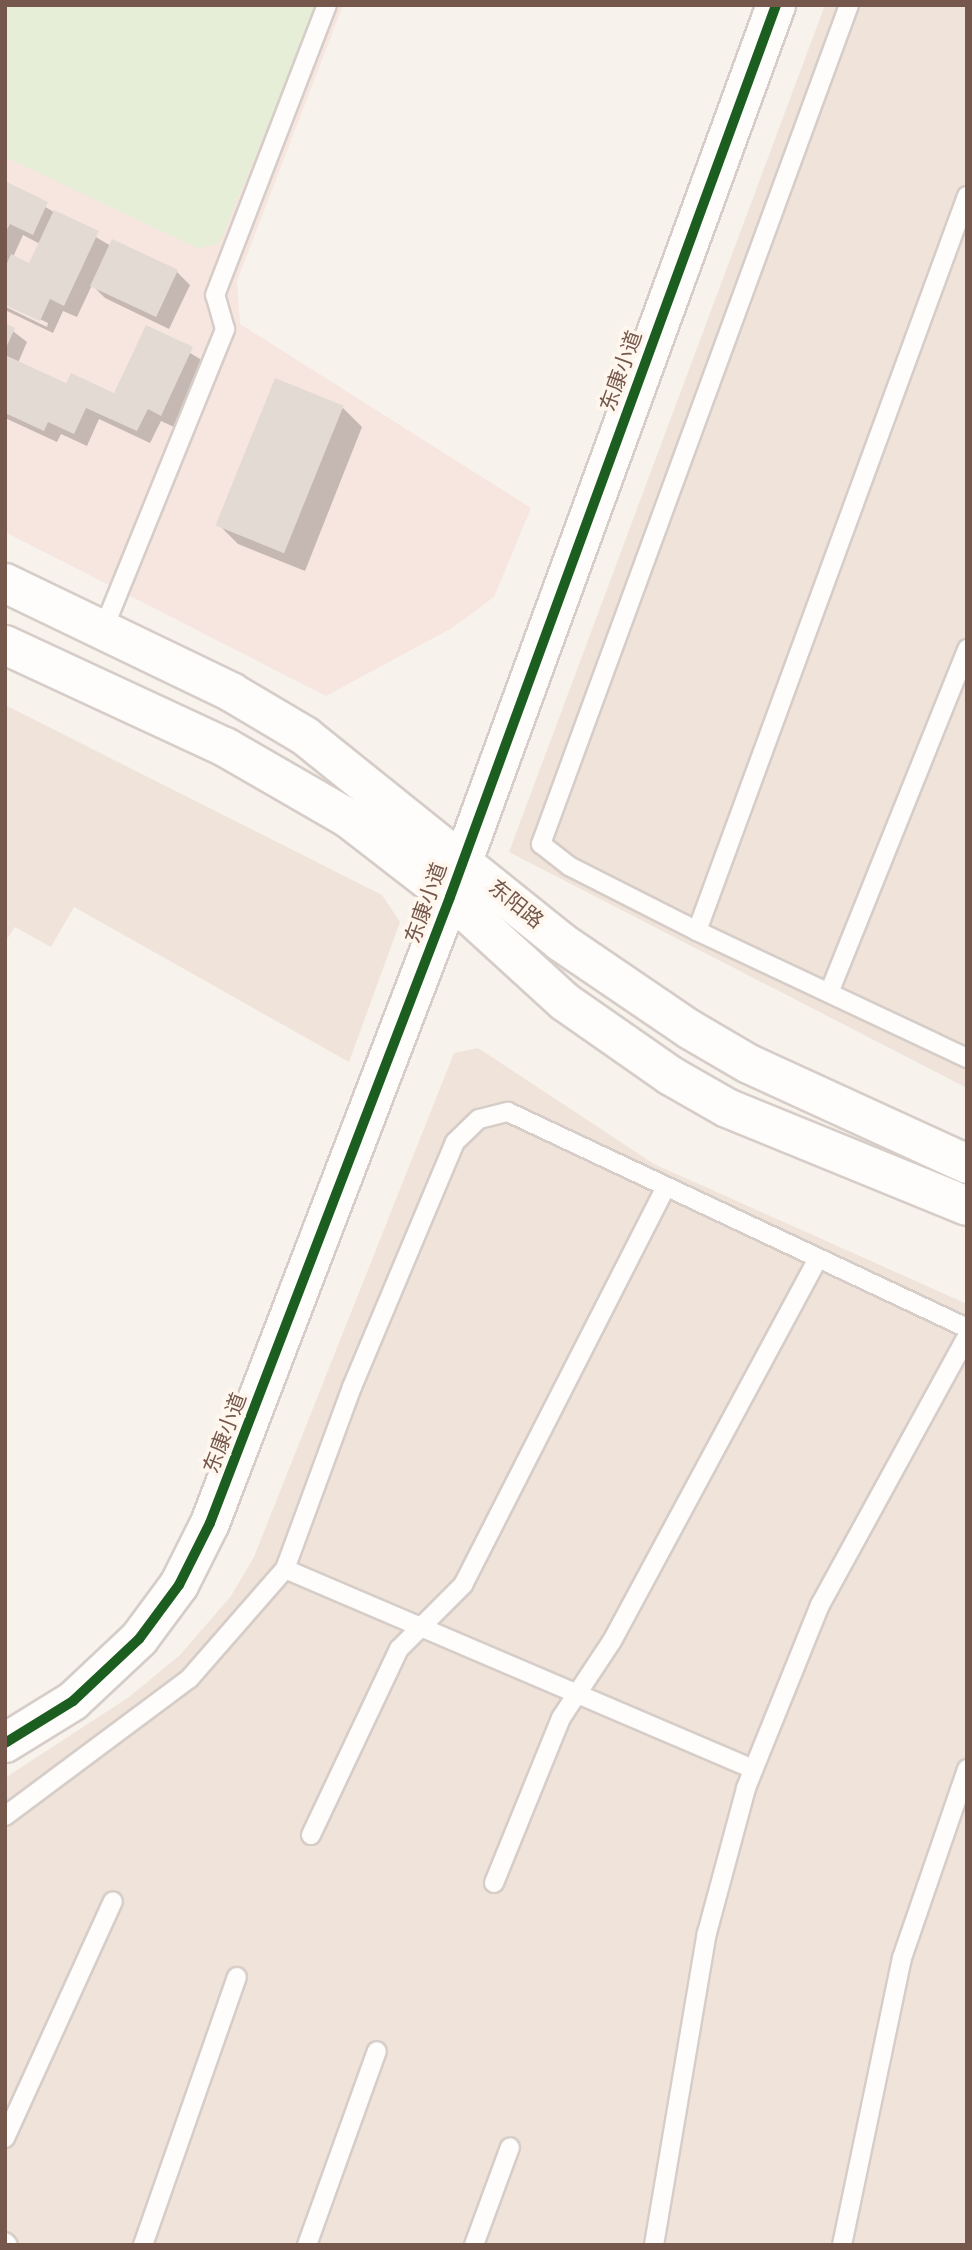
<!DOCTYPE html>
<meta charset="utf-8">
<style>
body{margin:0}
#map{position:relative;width:972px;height:2250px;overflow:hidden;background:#f7f2ec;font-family:"PT Sans Narrow","Noto Sans SC",sans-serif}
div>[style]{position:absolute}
.residential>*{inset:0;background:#f0e4da}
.commercial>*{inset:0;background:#f7e6e0}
.green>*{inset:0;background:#e6eed7}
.shadow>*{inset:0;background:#0003}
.building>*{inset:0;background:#e4dad4;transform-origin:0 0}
.roads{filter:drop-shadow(2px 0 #d6cdc8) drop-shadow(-2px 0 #d6cdc8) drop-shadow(0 2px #d6cdc8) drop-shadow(0 -2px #d6cdc8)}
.lane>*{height:18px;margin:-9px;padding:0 9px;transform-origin:9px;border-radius:9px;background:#fefdfc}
.secondary>*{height:38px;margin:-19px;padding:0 19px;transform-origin:19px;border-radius:19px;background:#fefdfc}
.cycleway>*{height:10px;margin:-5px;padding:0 5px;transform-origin:5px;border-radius:5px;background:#1b5e20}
span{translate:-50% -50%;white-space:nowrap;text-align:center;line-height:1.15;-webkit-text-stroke:7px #fff7ee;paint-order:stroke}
.street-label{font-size:21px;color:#76574b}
.frame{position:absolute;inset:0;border:7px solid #76574b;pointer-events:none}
</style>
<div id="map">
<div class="residential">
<i style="clip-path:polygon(825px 5px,967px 5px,967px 1088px,509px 852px)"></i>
<i style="clip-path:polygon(5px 705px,382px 895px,400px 922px,349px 1062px,74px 907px,51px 947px,15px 927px,5px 942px)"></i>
<i style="clip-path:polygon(478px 1048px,654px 1164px,967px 1304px,967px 2245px,5px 2245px,5px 1778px,129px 1697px,180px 1655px,231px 1596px,254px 1557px,454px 1053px)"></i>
</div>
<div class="commercial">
<i style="clip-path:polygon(5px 5px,343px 5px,237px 281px,240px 324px,531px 508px,494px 597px,452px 628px,326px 696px,5px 532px)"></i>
</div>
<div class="green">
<i style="clip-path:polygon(5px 5px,318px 5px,219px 244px,197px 248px,5px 157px)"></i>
</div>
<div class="shadow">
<i style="clip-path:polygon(evenodd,5px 183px,111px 246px,177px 272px,190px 285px,169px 329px,105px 298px,92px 285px,77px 317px,63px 311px,53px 333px,5px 310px,5px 183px,23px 235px,40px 244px,30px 265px,13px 257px,23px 235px,5px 183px,6px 303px,48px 323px,47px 327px,6px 307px,6px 303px)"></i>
<i style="clip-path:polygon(5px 325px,27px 342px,18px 363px,67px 386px,115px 395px,147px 327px,205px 362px,174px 427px,161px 421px,150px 443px,99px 419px,87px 446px,61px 434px,57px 442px,5px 418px)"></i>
<i style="clip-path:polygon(343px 408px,362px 427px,305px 571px,238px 544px,219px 525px)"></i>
</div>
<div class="building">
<i style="clip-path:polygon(5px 181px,48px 202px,33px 235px,10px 224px,5px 233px)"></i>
<i style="clip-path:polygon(54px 210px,99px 231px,64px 306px,50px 299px,40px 321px,5px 305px,5px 268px,11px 254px,29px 263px)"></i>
<i style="left:112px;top:239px;width:73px;height:52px;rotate:25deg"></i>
<i style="clip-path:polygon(5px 323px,15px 328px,5px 350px)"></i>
<i style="clip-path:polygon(146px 325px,193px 347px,161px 416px,148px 409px,137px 431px,86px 408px,74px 434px,48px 422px,44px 431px,5px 413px,5px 355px,66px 383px,71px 373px,114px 393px)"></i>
<i style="left:275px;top:378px;width:74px;height:159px;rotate:22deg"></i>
</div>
<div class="roads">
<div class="lane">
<i style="left:849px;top:5px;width:894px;rotate:110.16deg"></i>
<i style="left:541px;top:844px;width:36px;rotate:38deg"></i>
<i style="left:569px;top:866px;width:144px;rotate:26.9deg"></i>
<i style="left:697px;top:931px;width:298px;rotate:25.2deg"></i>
<i style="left:103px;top:630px;width:325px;rotate:-67.9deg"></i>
<i style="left:225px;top:329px;width:35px;rotate:-106deg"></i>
<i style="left:215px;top:295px;width:311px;rotate:-68.9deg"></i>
<i style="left:697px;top:931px;width:783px;rotate:-69.83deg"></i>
<i style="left:829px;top:993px;width:371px;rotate:-68.1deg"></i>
<i style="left:285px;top:1569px;width:509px;rotate:23.14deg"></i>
<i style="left:5px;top:1816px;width:229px;rotate:-36.7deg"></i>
<i style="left:189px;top:1679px;width:146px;rotate:-48.9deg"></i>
<i style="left:285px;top:1569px;width:194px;rotate:-69.8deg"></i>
<i style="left:352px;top:1387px;width:266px;rotate:-67.2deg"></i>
<i style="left:455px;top:1142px;width:33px;rotate:-44deg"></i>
<i style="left:479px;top:1119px;width:30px;rotate:-14deg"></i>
<i style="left:508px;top:1112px;width:507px;rotate:25.2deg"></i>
<i style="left:311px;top:1835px;width:206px;rotate:-64.7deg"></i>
<i style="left:399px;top:1649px;width:91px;rotate:-45deg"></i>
<i style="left:463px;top:1585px;width:445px;rotate:-63deg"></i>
<i style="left:494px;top:1883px;width:178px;rotate:-67.9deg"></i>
<i style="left:561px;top:1718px;width:92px;rotate:-56.5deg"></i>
<i style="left:612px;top:1641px;width:433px;rotate:-61.7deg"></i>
<i style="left:5px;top:2138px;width:260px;rotate:-65.5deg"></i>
<i style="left:5px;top:2242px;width:4px;rotate:45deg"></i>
<i style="left:143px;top:2245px;width:284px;rotate:-70.7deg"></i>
<i style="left:307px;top:2245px;width:206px;rotate:-70.2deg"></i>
<i style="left:474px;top:2245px;width:104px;rotate:-69.8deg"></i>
<i style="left:654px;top:2245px;width:316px;rotate:-80.4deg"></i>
<i style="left:707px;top:1933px;width:150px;rotate:-74.9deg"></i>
<i style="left:746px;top:1788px;width:197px;rotate:-68deg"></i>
<i style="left:820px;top:1605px;width:307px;rotate:-61.3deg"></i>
<i style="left:842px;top:2245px;width:293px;rotate:-78.2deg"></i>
<i style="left:902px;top:1958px;width:200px;rotate:-71deg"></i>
</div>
<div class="secondary">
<i style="left:5px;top:583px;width:251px;rotate:25.7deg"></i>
<i style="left:231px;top:692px;width:86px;rotate:30.7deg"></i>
<i style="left:305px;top:736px;width:329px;rotate:38.8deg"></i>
<i style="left:561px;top:942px;width:155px;rotate:34.2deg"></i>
<i style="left:689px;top:1029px;width:69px;rotate:30.3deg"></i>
<i style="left:749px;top:1064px;width:240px;rotate:24.6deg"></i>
<i style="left:5px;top:645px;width:242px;rotate:24.9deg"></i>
<i style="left:225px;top:747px;width:142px;rotate:30deg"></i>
<i style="left:348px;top:818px;width:129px;rotate:37.8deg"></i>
<i style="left:450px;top:897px;width:156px;rotate:42.4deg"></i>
<i style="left:565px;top:1002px;width:129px;rotate:34.9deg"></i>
<i style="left:671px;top:1076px;width:64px;rotate:29.7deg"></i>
<i style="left:727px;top:1108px;width:259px;rotate:22.2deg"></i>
<i style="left:5px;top:1743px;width:80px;rotate:-31.7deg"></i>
<i style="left:73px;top:1701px;width:91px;rotate:-43.2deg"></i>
<i style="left:139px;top:1639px;width:67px;rotate:-53.5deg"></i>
<i style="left:179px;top:1585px;width:69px;rotate:-63.4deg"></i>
<i style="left:210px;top:1523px;width:670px;rotate:-69.02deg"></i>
<i style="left:450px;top:897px;width:950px;rotate:-69.92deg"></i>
</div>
</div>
<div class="cycleway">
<i style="left:5px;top:1743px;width:80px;rotate:-31.7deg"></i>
<i style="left:73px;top:1701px;width:91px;rotate:-43.2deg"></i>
<i style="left:139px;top:1639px;width:67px;rotate:-53.5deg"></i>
<i style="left:179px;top:1585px;width:69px;rotate:-63.4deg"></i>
<i style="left:210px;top:1523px;width:670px;rotate:-69.02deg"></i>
<i style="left:450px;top:897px;width:950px;rotate:-69.92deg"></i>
</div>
<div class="street-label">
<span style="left:621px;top:371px;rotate:-70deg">东康小道</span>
<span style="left:426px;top:903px;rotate:-70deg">东康小道</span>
<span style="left:516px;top:904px;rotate:39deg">东阳路</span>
<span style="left:225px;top:1433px;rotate:-69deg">东康小道</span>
</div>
<div class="frame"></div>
</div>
